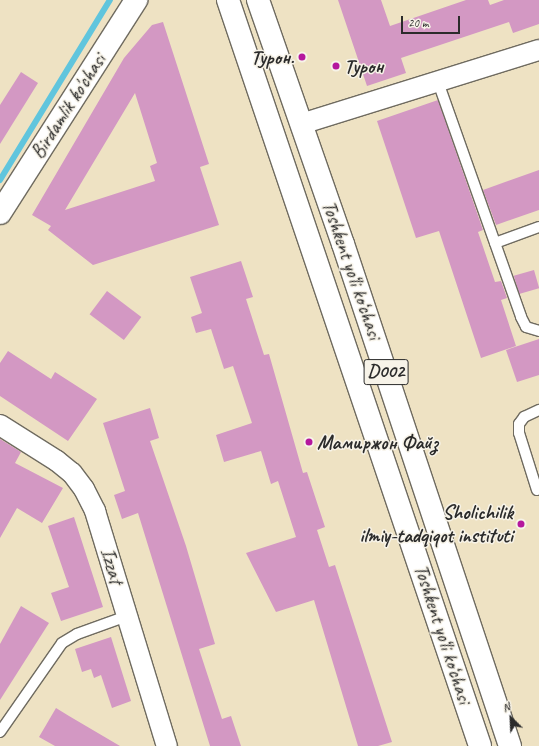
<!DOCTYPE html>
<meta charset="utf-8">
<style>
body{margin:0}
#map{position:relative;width:539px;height:746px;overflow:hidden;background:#eee2c3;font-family:Caveat,sans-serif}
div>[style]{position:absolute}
.stream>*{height:6px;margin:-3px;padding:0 3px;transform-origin:3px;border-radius:3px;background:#60c5dd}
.building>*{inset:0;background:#d398c3;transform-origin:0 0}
.roads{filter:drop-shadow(1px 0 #6f6b60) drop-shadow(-1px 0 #6f6b60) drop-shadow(0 1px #6f6b60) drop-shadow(0 -1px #6f6b60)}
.service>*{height:10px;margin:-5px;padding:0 5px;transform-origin:5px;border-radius:5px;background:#fff}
.minor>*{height:20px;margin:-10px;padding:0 10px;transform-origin:10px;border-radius:10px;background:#fff}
.tertiary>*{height:22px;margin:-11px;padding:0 11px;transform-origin:11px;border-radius:11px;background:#fff}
.trunk>*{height:22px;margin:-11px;padding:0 11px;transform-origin:11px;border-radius:11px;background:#fff}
.dots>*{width:11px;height:11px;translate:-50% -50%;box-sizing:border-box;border:2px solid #f7f3e8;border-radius:50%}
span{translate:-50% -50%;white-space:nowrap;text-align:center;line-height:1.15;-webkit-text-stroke:3px #f7f3e8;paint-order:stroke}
.shield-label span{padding:1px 3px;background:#f7f3e8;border:1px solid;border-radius:3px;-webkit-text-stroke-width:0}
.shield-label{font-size:19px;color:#2b2b2b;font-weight:700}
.poi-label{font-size:20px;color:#2b2b2b;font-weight:700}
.right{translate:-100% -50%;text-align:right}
.left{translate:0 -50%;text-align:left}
.street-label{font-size:20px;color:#2b2b2b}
.north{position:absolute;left:491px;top:698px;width:40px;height:40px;-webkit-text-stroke:3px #f7f3e8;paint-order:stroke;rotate:336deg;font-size:11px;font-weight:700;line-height:16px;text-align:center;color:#2b2b2b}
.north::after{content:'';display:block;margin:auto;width:14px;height:18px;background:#2b2b2b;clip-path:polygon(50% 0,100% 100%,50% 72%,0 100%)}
.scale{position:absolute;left:401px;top:16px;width:59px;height:18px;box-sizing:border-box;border:2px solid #2b2b2b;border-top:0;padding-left:5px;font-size:12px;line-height:14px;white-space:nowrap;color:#2b2b2b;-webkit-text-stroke:3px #f7f3e8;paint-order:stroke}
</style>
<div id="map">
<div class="stream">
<i style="left:0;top:180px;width:211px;rotate:-58.6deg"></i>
</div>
<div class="building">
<i style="clip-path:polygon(338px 0,381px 0,390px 26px,466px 0,488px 0,490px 5px,504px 0,539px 0,539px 24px,513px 33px,509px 22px,401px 58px,406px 73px,367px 86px)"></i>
<i style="clip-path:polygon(evenodd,163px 22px,209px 164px,200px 167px,219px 225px,93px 265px,48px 230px,51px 226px,32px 215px,124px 58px,152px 25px,163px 22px,135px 93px,157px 163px,150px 166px,155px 181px,65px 210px,135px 93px)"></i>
<i style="clip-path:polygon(21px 72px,38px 83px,0 144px,0 105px)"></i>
<i style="clip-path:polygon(438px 100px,483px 230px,478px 232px,495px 282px,501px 281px,507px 298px,501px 300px,516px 346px,481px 358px,439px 231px,416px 238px,377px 121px)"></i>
<i style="clip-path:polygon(539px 170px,539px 210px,496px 225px,483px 190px)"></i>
<i style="clip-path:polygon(241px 261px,253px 297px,246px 299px,264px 355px,269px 354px,303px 473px,307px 472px,325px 527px,317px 530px,329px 567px,335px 565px,392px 742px,378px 746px,358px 746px,314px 600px,276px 612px,246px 553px,296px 537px,278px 481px,271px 484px,261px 451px,224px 462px,216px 435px,252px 423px,233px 366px,224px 369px,211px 329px,196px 333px,191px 317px,202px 313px,190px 277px)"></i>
<i style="left:534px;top:270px;width:19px;height:21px;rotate:74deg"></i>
<i style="left:107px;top:291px;width:43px;height:29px;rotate:37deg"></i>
<i style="clip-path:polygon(539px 339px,539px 375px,517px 382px,506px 350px)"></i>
<i style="clip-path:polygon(8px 351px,51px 379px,55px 372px,97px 399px,68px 441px,0 396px,0 363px)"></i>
<i style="clip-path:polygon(150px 408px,159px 438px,150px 441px,186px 546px,215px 644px,199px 649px,222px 719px,231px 716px,241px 746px,210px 746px,138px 513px,122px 519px,114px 495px,125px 491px,103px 423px)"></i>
<i style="clip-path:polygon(0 439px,21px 452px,15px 463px,63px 488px,42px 523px,17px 508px,0 538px)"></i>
<i style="clip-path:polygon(74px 517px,103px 607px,61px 621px,51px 593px,69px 587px,48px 526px)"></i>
<i style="clip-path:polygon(21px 606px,49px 623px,0 700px,0 644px)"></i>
<i style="clip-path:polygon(111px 637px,131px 701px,112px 708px,101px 675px,94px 678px,91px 669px,82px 672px,75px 649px)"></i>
<i style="clip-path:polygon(56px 708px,69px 716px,120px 746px,55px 746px,39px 737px)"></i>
</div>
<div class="roads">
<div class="service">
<i style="left:438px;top:82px;width:249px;rotate:70.5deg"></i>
<i style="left:521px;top:317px;width:11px;rotate:63deg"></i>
<i style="left:526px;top:327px;width:14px;rotate:17deg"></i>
<i style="left:495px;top:243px;width:47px;rotate:-20deg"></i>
<i style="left:537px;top:490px;width:60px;rotate:-107.5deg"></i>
<i style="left:519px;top:433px;width:9px;rotate:-90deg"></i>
<i style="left:519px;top:424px;width:9px;rotate:-54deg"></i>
<i style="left:524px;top:417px;width:17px;rotate:-25deg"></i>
<i style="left:0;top:732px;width:108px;rotate:-55.1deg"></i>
<i style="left:62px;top:643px;width:17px;rotate:-31deg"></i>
<i style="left:77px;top:634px;width:53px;rotate:-19.8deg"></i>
</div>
<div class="minor">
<i style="left:301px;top:124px;width:249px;rotate:-17.3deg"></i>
<i style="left:0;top:425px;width:67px;rotate:32.3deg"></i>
<i style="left:57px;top:461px;width:19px;rotate:39deg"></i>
<i style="left:72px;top:473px;width:20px;rotate:53deg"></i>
<i style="left:84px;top:489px;width:25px;rotate:63deg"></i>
<i style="left:95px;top:511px;width:246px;rotate:73deg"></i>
</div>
<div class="tertiary">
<i style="left:0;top:213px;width:253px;rotate:-57.4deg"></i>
</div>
<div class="trunk">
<i style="left:228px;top:0;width:787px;rotate:71.33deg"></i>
<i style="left:258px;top:0;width:258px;rotate:70.8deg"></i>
<i style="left:343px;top:244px;width:529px;rotate:71.6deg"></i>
</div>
</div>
<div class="dots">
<i style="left:302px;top:57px;background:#b5179e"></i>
<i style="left:336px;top:66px;background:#b5179e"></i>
<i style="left:309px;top:442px;background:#b5179e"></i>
<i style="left:521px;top:524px;background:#b5179e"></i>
</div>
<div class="shield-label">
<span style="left:386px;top:372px">D002</span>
</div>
<div class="poi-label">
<span class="right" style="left:294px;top:57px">Турон.</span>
<span class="left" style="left:344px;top:66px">Турон</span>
<span class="left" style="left:317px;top:442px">Мамиржон Файз</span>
<span class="right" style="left:513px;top:524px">Sholichilik<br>ilmiy-tadqiqot instituti</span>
</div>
<div class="street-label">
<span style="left:68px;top:106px;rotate:-57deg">Birdamlik ko'chasi</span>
<span style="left:352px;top:270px;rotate:71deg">Toshkent yo‘li ko‘chasi</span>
<span style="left:112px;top:566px;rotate:73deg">Izzat</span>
<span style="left:443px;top:634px;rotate:72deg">Toshkent yo‘li ko‘chasi</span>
</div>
<div class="north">N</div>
<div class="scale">20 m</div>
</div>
